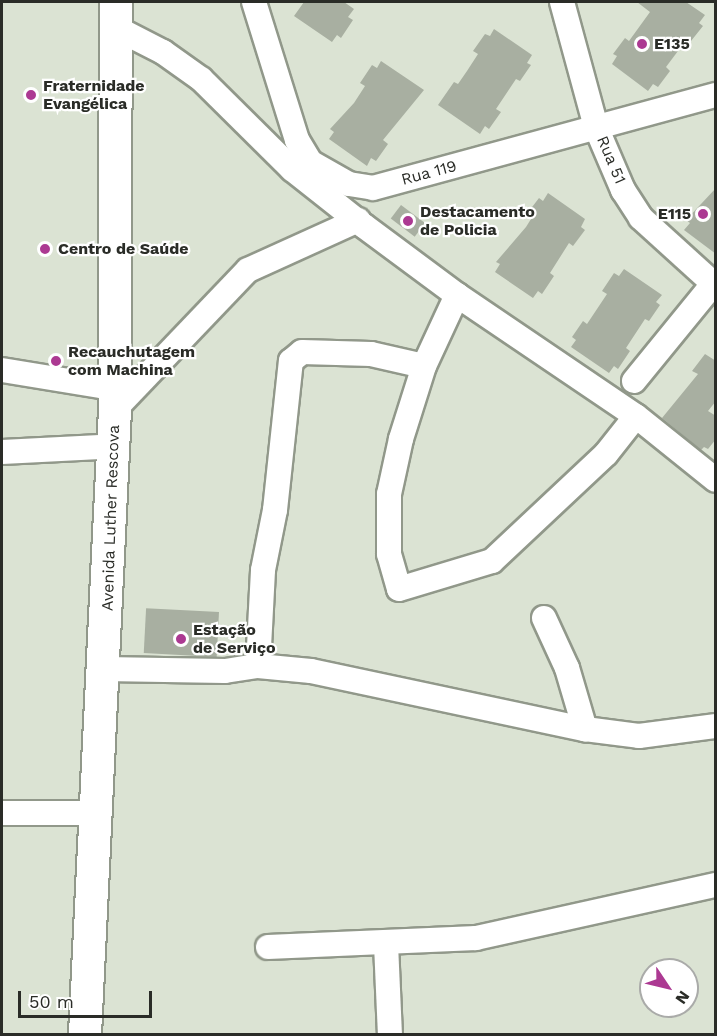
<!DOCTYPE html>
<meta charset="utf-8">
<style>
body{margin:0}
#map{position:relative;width:717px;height:1036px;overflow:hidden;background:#dbe3d3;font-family:"Work Sans",sans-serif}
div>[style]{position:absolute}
.building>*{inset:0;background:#a8afa1;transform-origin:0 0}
.roads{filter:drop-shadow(2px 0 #91988a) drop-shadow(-2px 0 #91988a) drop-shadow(0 2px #91988a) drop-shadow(0 -2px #91988a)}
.minor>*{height:24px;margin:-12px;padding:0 12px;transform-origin:12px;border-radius:12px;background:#fff}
.major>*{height:32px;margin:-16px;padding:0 16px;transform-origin:16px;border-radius:16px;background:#fff}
.dots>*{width:16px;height:16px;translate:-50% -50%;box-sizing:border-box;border:3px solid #fff;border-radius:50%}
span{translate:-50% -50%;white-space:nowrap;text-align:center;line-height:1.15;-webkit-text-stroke:4.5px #fff;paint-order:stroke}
.poi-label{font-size:16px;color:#2a2c27;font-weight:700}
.left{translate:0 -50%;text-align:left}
.right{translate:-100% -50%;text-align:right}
.street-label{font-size:16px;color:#2a2c27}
.frame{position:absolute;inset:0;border:3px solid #2a2c27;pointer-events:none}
.north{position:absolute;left:639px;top:958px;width:60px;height:60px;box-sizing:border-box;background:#fff;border:2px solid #aaaba9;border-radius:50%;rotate:125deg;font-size:16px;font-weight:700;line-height:24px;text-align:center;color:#2a2c27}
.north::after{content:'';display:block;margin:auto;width:21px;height:27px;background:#ac3992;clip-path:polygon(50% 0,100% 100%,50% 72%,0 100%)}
.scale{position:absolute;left:18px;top:991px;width:134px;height:27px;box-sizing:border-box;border:3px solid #2a2c27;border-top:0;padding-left:8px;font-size:18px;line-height:21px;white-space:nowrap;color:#2a2c27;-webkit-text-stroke:4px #fff;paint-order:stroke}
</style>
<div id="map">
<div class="building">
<i style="clip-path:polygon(304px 2px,344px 2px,354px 9px,348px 17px,353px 20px,341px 38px,337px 35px,332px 42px,294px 16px)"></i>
<i style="clip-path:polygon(637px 2px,686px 2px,705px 15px,699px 23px,703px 26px,691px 41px,687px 39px,666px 67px,670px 71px,658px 87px,653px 84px,648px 91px,612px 64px,617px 56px,613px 54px,625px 38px,629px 41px,650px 12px)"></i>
<i style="clip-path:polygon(494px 29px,532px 55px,527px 63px,531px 65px,520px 81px,516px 79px,496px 109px,501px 112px,489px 129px,485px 126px,480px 134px,438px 105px,454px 82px,458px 84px,467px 71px,478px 54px,473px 51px,485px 34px,490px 36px)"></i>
<i style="clip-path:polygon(381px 61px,424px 90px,383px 140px,388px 144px,376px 161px,371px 158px,367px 166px,329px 139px,334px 132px,330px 129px,354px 103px,365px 86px,360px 83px,372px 65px,377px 68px)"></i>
<i style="clip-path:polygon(716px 188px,716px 254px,684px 230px,690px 223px,686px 220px)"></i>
<i style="clip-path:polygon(548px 193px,585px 219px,581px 227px,585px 230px,573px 246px,569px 243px,550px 273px,554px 276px,542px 294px,538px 291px,533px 298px,495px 272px,500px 264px,496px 262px,526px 227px,531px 219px,526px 215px,539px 198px,543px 201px)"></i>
<i style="left:401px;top:205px;width:30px;height:17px;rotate:37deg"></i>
<i style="clip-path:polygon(624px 269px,662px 295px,656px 302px,660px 305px,649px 321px,645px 319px,626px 348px,630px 351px,618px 369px,614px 366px,609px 373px,571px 347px,576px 340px,572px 337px,583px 321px,587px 324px,607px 294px,602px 291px,614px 273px,619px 276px)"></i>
<i style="clip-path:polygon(705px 354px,716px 361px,716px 401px,708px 411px,716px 416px,716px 439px,708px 449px,704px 447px,701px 450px,662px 418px,698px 374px,692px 371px)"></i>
<i style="left:219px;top:612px;width:45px;height:73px;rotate:93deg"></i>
</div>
<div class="roads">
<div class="minor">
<i style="left:254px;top:2px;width:145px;rotate:72.7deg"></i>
<i style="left:297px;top:140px;width:26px;rotate:59deg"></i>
<i style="left:310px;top:162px;width:45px;rotate:29.4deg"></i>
<i style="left:349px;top:184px;width:24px;rotate:9deg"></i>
<i style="left:373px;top:188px;width:355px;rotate:-15.2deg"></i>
<i style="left:562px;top:2px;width:130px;rotate:74.8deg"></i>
<i style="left:596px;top:127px;width:69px;rotate:66.8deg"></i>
<i style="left:623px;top:190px;width:33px;rotate:57deg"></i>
<i style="left:641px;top:218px;width:101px;rotate:42.2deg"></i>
<i style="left:116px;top:28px;width:53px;rotate:27.1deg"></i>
<i style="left:163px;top:52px;width:47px;rotate:35.4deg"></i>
<i style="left:201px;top:79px;width:128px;rotate:44.7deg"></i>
<i style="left:292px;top:169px;width:92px;rotate:38.4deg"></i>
<i style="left:364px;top:226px;width:116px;rotate:36.6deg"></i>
<i style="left:457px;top:295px;width:216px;rotate:34.1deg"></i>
<i style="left:636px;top:416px;width:102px;rotate:38.7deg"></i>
<i style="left:457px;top:295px;width:78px;rotate:114.9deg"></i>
<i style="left:424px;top:366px;width:77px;rotate:107.5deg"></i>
<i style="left:401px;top:439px;width:56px;rotate:102.3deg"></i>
<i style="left:389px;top:494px;width:60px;rotate:90deg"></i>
<i style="left:389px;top:554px;width:36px;rotate:74deg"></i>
<i style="left:399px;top:589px;width:97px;rotate:-16.8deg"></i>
<i style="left:492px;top:561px;width:156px;rotate:-43.2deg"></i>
<i style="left:606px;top:454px;width:48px;rotate:-51.7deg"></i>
<i style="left:2px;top:370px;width:99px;rotate:9.3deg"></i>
<i style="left:634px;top:381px;width:125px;rotate:-50.8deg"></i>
<i style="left:115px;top:409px;width:192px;rotate:-46.3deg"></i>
<i style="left:248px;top:270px;width:121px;rotate:-24.4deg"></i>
<i style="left:2px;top:452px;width:98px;rotate:-2.9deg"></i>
<i style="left:544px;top:618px;width:55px;rotate:65.3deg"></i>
<i style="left:567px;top:668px;width:64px;rotate:73.6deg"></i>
<i style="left:258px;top:666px;width:96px;rotate:-87deg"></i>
<i style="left:263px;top:570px;width:61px;rotate:-78.7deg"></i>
<i style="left:275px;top:510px;width:150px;rotate:-83.9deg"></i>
<i style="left:291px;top:361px;width:14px;rotate:-39deg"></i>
<i style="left:302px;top:352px;width:69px;rotate:1.7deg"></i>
<i style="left:371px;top:354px;width:54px;rotate:12.8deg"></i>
<i style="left:104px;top:669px;width:121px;rotate:0.9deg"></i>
<i style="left:225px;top:671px;width:33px;rotate:-9deg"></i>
<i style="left:258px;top:666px;width:53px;rotate:5.4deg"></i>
<i style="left:311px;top:671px;width:280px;rotate:12deg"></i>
<i style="left:585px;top:729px;width:54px;rotate:7.4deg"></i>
<i style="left:639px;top:736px;width:78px;rotate:-7.4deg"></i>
<i style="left:2px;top:813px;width:80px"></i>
<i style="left:386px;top:944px;width:90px;rotate:87.5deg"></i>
<i style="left:268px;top:947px;width:208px;rotate:-2.5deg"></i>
<i style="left:476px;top:938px;width:246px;rotate:-12.5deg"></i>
</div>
<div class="major">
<i style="left:85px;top:1034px;width:626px;rotate:-87.25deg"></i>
<i style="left:115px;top:409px;width:407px;rotate:-89.9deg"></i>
</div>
</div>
<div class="dots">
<i style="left:642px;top:44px;background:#ac3992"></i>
<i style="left:31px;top:95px;background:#ac3992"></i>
<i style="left:703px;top:214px;background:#ac3992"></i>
<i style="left:408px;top:221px;background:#ac3992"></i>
<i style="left:45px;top:249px;background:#ac3992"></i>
<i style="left:56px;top:361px;background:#ac3992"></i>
<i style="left:181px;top:639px;background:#ac3992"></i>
</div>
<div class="poi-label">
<span class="left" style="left:654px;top:44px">E135</span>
<span class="left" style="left:43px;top:95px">Fraternidade<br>Evangélica</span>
<span class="left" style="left:420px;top:221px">Destacamento<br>de Policia</span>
<span class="right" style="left:691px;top:214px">E115</span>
<span class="left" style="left:58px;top:249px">Centro de Saúde</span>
<span class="left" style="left:68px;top:361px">Recauchutagem<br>com Machina</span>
<span class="left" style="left:193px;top:639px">Estação<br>de Serviço</span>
</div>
<div class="street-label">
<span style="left:611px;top:160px;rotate:67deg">Rua 51</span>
<span style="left:429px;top:173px;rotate:-15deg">Rua 119</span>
<span style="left:111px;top:518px;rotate:-88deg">Avenida Luther Rescova</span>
</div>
<div class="frame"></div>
<div class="north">N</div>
<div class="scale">50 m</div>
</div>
